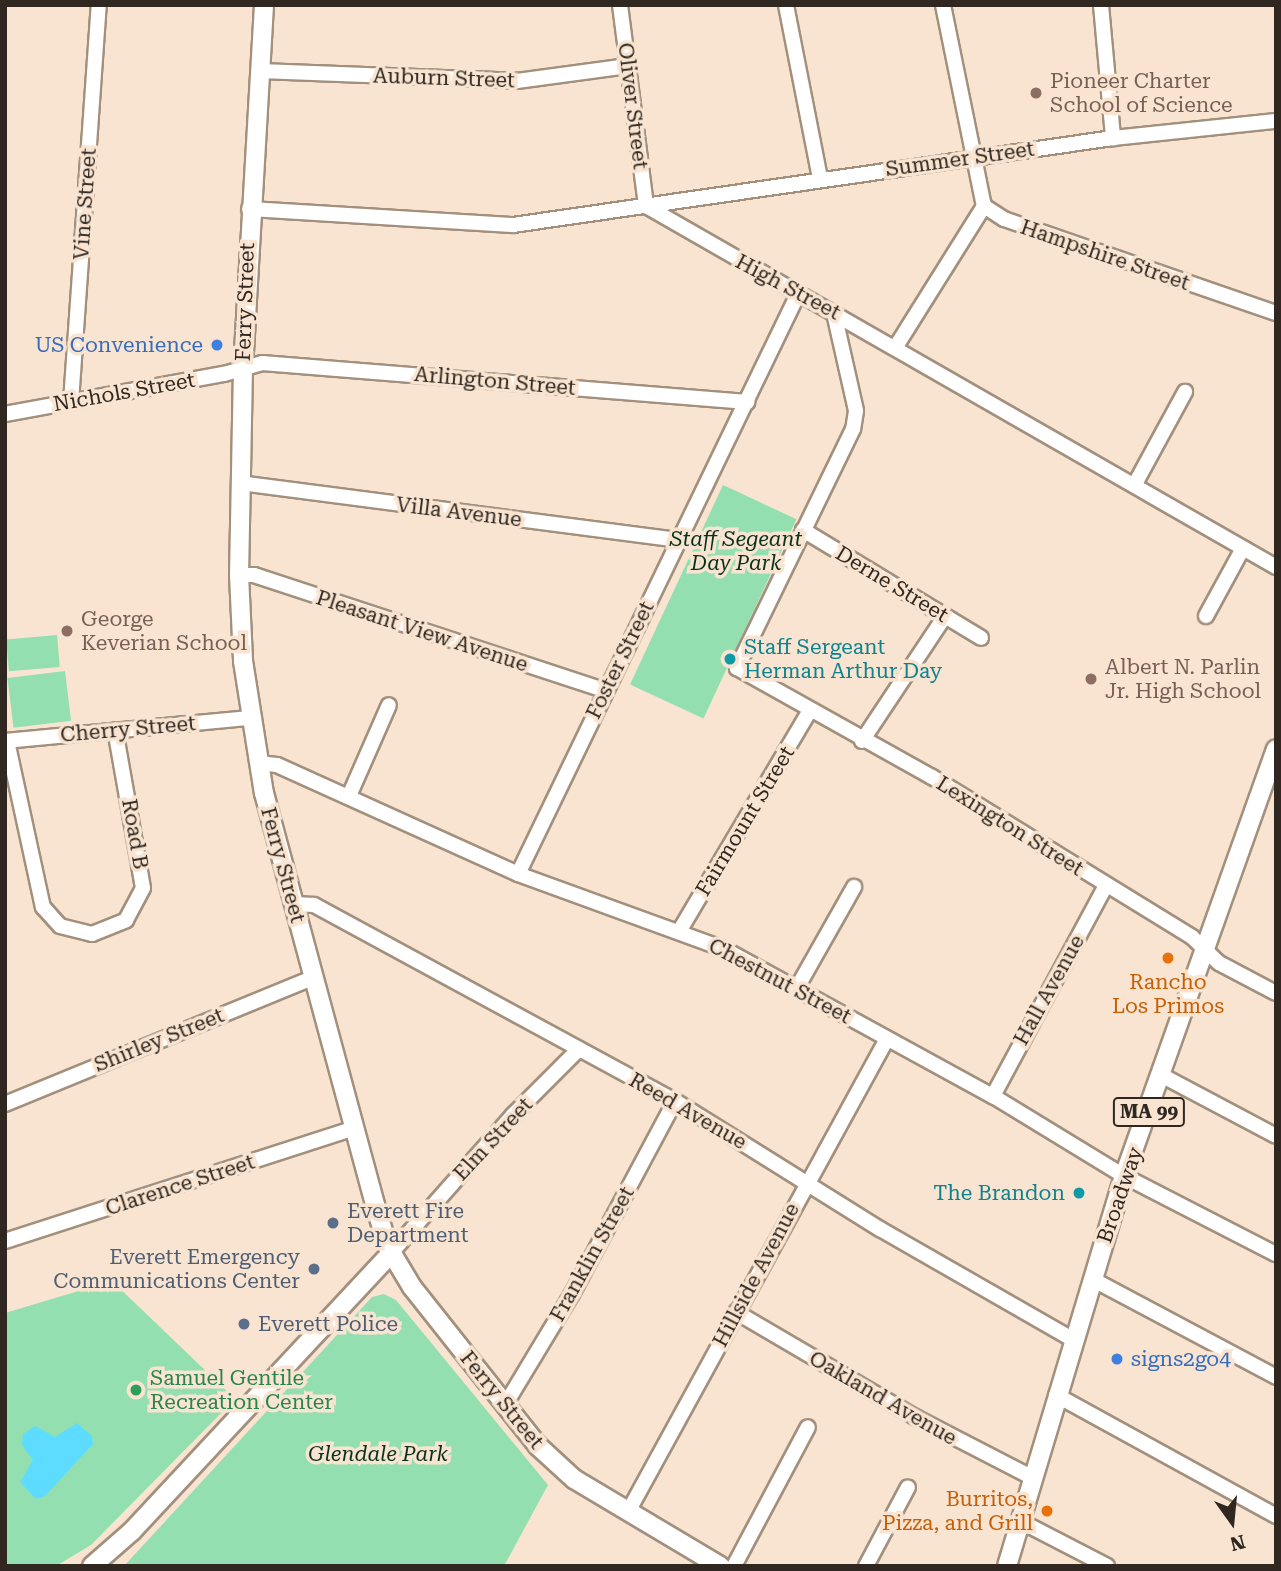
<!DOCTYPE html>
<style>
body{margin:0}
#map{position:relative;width:1281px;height:1571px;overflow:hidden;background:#f8e4d0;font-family:"Roboto Serif",serif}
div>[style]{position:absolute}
.green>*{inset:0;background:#94dfb0;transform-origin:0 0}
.water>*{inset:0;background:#5ddcff}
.roads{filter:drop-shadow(2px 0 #a2907d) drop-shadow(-2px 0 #a2907d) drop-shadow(0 2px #a2907d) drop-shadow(0 -2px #a2907d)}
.minor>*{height:14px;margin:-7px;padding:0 7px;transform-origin:7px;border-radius:7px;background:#fff}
.major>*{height:18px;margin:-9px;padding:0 9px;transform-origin:9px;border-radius:9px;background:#fff}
.dots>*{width:19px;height:19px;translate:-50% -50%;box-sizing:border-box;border:4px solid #f8e4d0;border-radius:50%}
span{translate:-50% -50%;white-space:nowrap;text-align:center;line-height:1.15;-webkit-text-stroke:7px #f8e4d0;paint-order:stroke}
.shield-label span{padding:2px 5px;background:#f8e4d0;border:2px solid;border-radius:5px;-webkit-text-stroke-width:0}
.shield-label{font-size:19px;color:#2f2720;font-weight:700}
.street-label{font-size:21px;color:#2f2720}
.education-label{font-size:21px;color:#785e54}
.left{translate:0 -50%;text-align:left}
.shop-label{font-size:21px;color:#366cbe}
.right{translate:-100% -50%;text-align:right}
.park-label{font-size:21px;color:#08321c;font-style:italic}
.culture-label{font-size:21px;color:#0d838f}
.food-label{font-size:21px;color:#c56008}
.service-label{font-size:21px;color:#4e5e75}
.leisure-label{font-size:21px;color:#27864d}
.frame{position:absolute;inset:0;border:7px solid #2f2720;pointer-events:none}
.north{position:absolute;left:1197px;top:1487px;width:70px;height:70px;-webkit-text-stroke:5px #f8e4d0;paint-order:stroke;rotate:165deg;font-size:19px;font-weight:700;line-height:28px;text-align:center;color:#2f2720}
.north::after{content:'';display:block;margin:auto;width:24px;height:32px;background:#2f2720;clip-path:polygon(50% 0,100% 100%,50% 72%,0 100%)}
</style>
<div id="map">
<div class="green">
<i style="left:723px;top:485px;width:81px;height:220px;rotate:25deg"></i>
<i style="left:57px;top:635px;width:32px;height:51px;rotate:85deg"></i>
<i style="left:65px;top:671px;width:50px;height:58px;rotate:83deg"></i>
<i style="clip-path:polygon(112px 1281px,235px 1399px,91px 1545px,56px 1566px,5px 1566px,5px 1313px)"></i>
<i style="clip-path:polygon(384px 1294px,396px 1300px,548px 1485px,504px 1566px,124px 1566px,372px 1297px)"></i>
</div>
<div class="water">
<i style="clip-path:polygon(77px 1423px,92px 1436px,93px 1444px,45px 1496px,36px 1499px,20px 1482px,33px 1460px,22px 1445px,23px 1434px,35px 1426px,55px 1437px)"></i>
</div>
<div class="roads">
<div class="minor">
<i style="left:620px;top:5px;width:203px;rotate:82.6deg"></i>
<i style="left:786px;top:5px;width:176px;rotate:78.9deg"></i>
<i style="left:943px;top:5px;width:205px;rotate:78.5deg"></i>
<i style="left:984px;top:206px;width:24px;rotate:33deg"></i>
<i style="left:1004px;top:219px;width:288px;rotate:19.1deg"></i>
<i style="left:1101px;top:5px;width:134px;rotate:84.8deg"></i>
<i style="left:260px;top:71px;width:257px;rotate:2.2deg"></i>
<i style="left:517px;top:81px;width:112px;rotate:-7.7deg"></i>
<i style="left:646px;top:206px;width:726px;rotate:29.81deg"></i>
<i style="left:249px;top:209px;width:264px;rotate:3.5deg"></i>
<i style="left:513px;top:225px;width:606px;rotate:-8.25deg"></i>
<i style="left:1113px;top:138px;width:164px;rotate:-6deg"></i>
<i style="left:834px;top:313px;width:100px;rotate:77.3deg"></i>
<i style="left:856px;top:411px;width:18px;rotate:99deg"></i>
<i style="left:853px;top:429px;width:266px;rotate:115.9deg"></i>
<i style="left:737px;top:668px;width:223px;rotate:29.2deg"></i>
<i style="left:932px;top:777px;width:305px;rotate:31.6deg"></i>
<i style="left:1192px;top:937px;width:37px;rotate:44deg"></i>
<i style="left:1219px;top:963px;width:64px;rotate:27.8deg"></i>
<i style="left:895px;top:348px;width:168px;rotate:-57.9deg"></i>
<i style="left:71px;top:402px;width:398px;rotate:-86deg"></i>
<i style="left:5px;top:414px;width:223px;rotate:-10.4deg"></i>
<i style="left:224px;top:374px;width:40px;rotate:-16deg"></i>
<i style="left:262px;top:363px;width:487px;rotate:4.6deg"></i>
<i style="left:240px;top:483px;width:442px;rotate:7.4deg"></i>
<i style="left:1135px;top:484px;width:105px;rotate:-61.5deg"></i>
<i style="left:803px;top:530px;width:208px;rotate:31.2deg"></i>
<i style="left:239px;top:575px;width:15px"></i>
<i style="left:254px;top:575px;width:371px;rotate:18.2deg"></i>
<i style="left:1206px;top:616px;width:77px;rotate:-61.4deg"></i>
<i style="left:5px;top:741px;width:246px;rotate:-5.4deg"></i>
<i style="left:7px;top:741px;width:170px;rotate:77.8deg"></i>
<i style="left:43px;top:907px;width:25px;rotate:48deg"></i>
<i style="left:60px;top:926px;width:33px;rotate:14deg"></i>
<i style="left:92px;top:934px;width:37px;rotate:-22deg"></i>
<i style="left:126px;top:920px;width:36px;rotate:-62deg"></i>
<i style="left:143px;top:888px;width:160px;rotate:-100deg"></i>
<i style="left:862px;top:741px;width:150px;rotate:-56.4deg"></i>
<i style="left:258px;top:763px;width:19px;rotate:6deg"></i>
<i style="left:277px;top:765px;width:265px;rotate:24.3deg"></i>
<i style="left:518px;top:874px;width:219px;rotate:20deg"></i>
<i style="left:724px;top:949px;width:307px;rotate:28.7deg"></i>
<i style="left:993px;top:1096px;width:153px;rotate:31.4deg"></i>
<i style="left:1124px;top:1176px;width:171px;rotate:27.2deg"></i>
<i style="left:349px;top:796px;width:99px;rotate:-66.3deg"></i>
<i style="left:518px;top:874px;width:642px;rotate:-64.23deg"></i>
<i style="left:294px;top:904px;width:20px;rotate:3deg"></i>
<i style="left:314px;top:905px;width:411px;rotate:28.5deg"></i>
<i style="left:675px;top:1101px;width:242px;rotate:32deg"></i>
<i style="left:880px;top:1229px;width:221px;rotate:29.8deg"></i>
<i style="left:680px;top:930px;width:253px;rotate:-59.4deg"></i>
<i style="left:798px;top:986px;width:114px;rotate:-60.5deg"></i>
<i style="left:1161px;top:1075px;width:130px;rotate:27.9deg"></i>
<i style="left:993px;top:1096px;width:239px;rotate:-61.8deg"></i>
<i style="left:5px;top:1104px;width:334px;rotate:-22.3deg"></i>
<i style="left:5px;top:1241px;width:368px;rotate:-17.9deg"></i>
<i style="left:391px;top:1253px;width:184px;rotate:-48.5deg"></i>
<i style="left:513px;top:1115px;width:93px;rotate:-45deg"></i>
<i style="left:1092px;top:1279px;width:208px;rotate:28deg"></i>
<i style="left:736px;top:1312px;width:208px;rotate:30.4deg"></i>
<i style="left:915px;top:1417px;width:133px;rotate:27.3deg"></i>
<i style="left:1056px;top:1395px;width:251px;rotate:28.8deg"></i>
<i style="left:505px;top:1405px;width:130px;rotate:-58.9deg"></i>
<i style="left:572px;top:1294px;width:219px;rotate:-61.9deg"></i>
<i style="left:628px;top:1512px;width:539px;rotate:-61.3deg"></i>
<i style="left:1020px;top:1521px;width:98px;rotate:27.3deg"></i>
<i style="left:734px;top:1566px;width:157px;rotate:-62deg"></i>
<i style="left:866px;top:1566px;width:89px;rotate:-62deg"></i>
</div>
<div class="major">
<i style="left:264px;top:5px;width:364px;rotate:93.3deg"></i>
<i style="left:243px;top:368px;width:207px;rotate:91.1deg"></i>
<i style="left:239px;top:575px;width:86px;rotate:87.3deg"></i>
<i style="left:243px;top:661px;width:134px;rotate:81deg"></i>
<i style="left:264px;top:793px;width:427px;rotate:74.9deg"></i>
<i style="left:375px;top:1205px;width:44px;rotate:72.8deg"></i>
<i style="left:388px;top:1247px;width:47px;rotate:59deg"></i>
<i style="left:412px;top:1287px;width:203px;rotate:51.6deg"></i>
<i style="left:538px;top:1446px;width:49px;rotate:42.5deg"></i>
<i style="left:574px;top:1479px;width:170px;rotate:30.8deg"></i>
<i style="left:92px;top:1566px;width:53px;rotate:-41.2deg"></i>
<i style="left:132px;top:1531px;width:380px;rotate:-47deg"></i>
<i style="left:1007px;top:1566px;width:407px;rotate:-73.3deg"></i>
<i style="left:1124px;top:1176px;width:453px;rotate:-70.4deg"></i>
</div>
</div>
<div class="dots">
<i style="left:1036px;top:93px;background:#8d6e63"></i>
<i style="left:217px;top:345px;background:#3f7fe0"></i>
<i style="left:67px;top:631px;background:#8d6e63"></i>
<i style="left:730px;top:659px;background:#0f9aa8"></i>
<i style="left:1091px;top:679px;background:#8d6e63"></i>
<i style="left:1168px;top:958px;background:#e8710a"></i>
<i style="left:1079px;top:1193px;background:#0f9aa8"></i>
<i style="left:333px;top:1223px;background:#5c6f8a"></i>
<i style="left:314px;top:1269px;background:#5c6f8a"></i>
<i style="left:244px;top:1324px;background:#5c6f8a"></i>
<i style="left:1117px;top:1359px;background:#3f7fe0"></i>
<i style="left:136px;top:1390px;background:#2e9e5b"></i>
<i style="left:1047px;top:1511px;background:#e8710a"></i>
</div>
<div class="shield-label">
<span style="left:1149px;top:1112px">MA 99</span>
</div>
<div class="street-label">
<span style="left:444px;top:78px;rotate:2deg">Auburn Street</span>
<span style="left:633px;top:106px;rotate:83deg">Oliver Street</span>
<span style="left:960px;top:159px;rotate:-8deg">Summer Street</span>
<span style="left:85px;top:204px;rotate:-86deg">Vine Street</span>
<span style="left:1105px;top:255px;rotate:19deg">Hampshire Street</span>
<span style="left:788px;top:287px;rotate:28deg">High Street</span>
<span style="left:245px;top:302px;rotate:-88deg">Ferry Street</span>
<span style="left:495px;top:381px;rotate:5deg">Arlington Street</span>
<span style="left:124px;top:392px;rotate:-10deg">Nichols Street</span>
<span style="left:459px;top:512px;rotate:7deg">Villa Avenue</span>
<span style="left:892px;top:584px;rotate:31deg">Derne Street</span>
<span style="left:422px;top:631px;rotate:18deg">Pleasant View Avenue</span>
<span style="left:620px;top:660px;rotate:-64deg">Foster Street</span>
<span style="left:128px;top:729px;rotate:-5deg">Cherry Street</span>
<span style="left:745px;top:821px;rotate:-59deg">Fairmount Street</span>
<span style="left:1010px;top:826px;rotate:32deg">Lexington Street</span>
<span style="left:135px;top:834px;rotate:80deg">Road B</span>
<span style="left:283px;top:865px;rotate:75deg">Ferry Street</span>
<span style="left:780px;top:981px;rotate:28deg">Chestnut Street</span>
<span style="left:1049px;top:990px;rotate:-61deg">Hall Avenue</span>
<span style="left:159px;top:1040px;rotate:-22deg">Shirley Street</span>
<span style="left:688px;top:1111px;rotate:30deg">Reed Avenue</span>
<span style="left:493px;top:1139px;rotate:-47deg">Elm Street</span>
<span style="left:180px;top:1185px;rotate:-18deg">Clarence Street</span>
<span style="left:1120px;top:1195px;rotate:-71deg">Broadway</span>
<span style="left:592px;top:1254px;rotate:-61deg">Franklin Street</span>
<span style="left:756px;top:1275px;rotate:-62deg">Hillside Avenue</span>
<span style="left:883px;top:1398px;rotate:30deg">Oakland Avenue</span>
<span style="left:502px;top:1400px;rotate:51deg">Ferry Street</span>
</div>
<div class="education-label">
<span class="left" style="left:1050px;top:93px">Pioneer Charter<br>School of Science</span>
<span class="left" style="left:81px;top:631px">George<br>Keverian School</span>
<span class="left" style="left:1105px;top:679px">Albert N. Parlin<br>Jr. High School</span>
</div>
<div class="shop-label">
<span class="right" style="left:203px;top:345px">US Convenience</span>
<span class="left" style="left:1131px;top:1359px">signs2go4</span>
</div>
<div class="park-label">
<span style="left:736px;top:551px">Staff Segeant<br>Day Park</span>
<span style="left:378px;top:1454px">Glendale Park</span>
</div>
<div class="culture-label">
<span class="left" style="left:744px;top:659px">Staff Sergeant<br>Herman Arthur Day</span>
<span class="right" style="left:1065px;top:1193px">The Brandon</span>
</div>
<div class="food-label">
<span style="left:1168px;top:994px">Rancho<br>Los Primos</span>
<span class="right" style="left:1033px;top:1511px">Burritos,<br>Pizza, and Grill</span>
</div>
<div class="service-label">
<span class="left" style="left:347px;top:1223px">Everett Fire<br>Department</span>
<span class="right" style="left:300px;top:1269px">Everett Emergency<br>Communications Center</span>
<span class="left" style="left:258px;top:1324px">Everett Police</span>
</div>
<div class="leisure-label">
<span class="left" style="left:150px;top:1390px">Samuel Gentile<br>Recreation Center</span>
</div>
<div class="frame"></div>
<div class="north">N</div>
</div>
